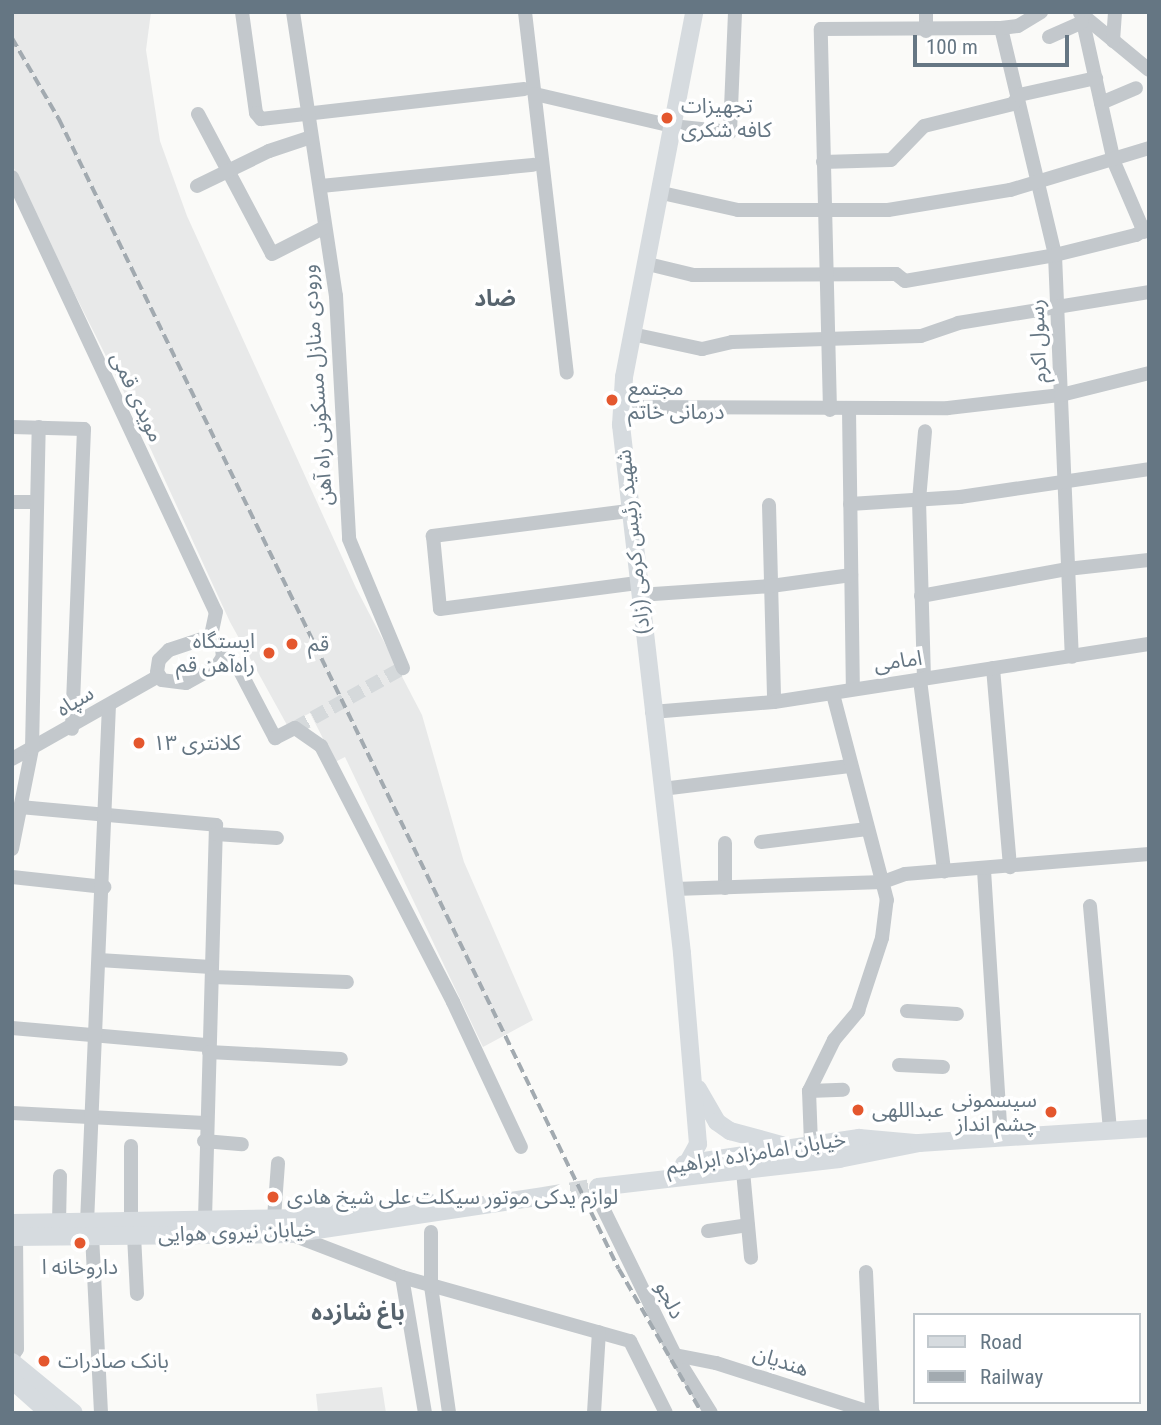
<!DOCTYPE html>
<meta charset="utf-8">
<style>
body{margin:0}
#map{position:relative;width:1161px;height:1425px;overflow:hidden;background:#fafaf8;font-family:"Roboto Condensed","Noto Sans Arabic",sans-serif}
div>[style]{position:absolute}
.built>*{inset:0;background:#e8e9e9}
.minor-tunnel>*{height:14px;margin-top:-7px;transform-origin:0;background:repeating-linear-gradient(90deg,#d5d9db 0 14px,transparent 0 21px)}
.major-tunnel>*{height:18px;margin-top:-9px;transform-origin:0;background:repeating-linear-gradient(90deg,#d5d9db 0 18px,transparent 0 27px)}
.minor>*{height:14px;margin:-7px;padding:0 7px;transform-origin:7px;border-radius:7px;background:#c3c8cc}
.major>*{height:18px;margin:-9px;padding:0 9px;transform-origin:9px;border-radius:9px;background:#d6dbdf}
.rail>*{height:3.5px;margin-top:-1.75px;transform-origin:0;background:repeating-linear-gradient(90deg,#a2aab0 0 10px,transparent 0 15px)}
.dots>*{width:19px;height:19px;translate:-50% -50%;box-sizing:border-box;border:4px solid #fff;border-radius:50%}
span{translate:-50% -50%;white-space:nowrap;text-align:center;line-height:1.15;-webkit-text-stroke:7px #fff;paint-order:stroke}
.poi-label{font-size:21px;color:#657683}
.left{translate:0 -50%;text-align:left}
.right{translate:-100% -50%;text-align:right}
.street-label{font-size:21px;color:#657683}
.neighbourhood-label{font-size:23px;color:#57646e;font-weight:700}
.frame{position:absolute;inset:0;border:14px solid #657683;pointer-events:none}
.legend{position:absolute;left:913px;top:1313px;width:228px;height:91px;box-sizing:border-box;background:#fff;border:2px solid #c1c8cd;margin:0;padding:9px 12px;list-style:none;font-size:21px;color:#657683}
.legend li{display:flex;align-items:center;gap:14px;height:35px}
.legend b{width:35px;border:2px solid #c1c8cd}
.scale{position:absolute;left:913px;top:35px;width:156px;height:32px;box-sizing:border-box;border:4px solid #657683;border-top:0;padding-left:9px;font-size:21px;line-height:24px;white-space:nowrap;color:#657683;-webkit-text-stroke:5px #fff;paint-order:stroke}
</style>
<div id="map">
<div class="built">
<i style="clip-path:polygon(12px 12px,151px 12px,146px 50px,160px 141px,187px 216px,356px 588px,422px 715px,464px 862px,533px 1020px,483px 1047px,345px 757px,335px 762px,310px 713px,287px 725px,230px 622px,130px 404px,34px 213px,12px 164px)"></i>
<i style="clip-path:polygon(382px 1387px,386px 1413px,318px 1413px,316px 1394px)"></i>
</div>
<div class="minor-tunnel">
<i style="left:295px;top:728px;width:124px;rotate:-29.1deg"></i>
</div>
<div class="major-tunnel">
<i style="left:544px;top:1196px;width:55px;rotate:-9.5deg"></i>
</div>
<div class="minor">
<i style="left:242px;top:12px;width:102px;rotate:82.1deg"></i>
<i style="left:256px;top:113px;width:8px;rotate:50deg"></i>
<i style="left:261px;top:119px;width:265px;rotate:-6.5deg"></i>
<i style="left:293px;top:12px;width:287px;rotate:81.4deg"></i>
<i style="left:336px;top:296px;width:243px;rotate:86.9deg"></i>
<i style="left:349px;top:539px;width:140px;rotate:67.3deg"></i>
<i style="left:525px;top:12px;width:363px;rotate:83.4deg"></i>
<i style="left:926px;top:12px;width:19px;rotate:90deg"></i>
<i style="left:1080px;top:13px;width:89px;rotate:39.6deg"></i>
<i style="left:1081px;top:13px;width:153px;rotate:77.5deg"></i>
<i style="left:1114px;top:162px;width:76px;rotate:66.8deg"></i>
<i style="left:1001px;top:28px;width:233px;rotate:76.6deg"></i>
<i style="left:1055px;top:255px;width:402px;rotate:87.6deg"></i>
<i style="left:1049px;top:37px;width:36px;rotate:-24deg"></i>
<i style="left:1113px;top:41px;width:29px;rotate:-86deg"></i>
<i style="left:535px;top:94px;width:141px;rotate:13.1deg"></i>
<i style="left:672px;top:126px;width:58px;rotate:5.9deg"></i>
<i style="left:730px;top:132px;width:120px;rotate:-87.6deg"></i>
<i style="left:1101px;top:103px;width:38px;rotate:-23deg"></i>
<i style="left:198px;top:114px;width:158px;rotate:62.1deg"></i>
<i style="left:272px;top:254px;width:59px;rotate:-27deg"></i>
<i style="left:823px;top:162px;width:68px;rotate:-1.7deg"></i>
<i style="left:891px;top:160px;width:47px;rotate:-45.9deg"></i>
<i style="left:924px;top:126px;width:92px;rotate:-13.9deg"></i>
<i style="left:1013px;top:104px;width:11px;rotate:-56deg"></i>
<i style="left:1019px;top:95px;width:79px;rotate:-12.4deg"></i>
<i style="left:12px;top:177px;width:480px;rotate:64.9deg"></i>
<i style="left:216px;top:612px;width:25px;rotate:102deg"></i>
<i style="left:197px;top:186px;width:80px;rotate:-25.9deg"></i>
<i style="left:269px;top:151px;width:44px;rotate:-18.4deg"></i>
<i style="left:321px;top:186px;width:213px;rotate:-5.7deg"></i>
<i style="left:662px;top:193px;width:78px;rotate:12.6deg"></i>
<i style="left:738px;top:210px;width:150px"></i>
<i style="left:888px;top:210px;width:124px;rotate:-9.3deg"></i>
<i style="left:1010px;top:190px;width:145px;rotate:-16.8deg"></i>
<i style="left:648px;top:264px;width:46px;rotate:13.7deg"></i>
<i style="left:693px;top:275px;width:203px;rotate:-0.3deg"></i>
<i style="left:896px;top:274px;width:11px;rotate:38deg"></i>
<i style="left:905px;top:281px;width:152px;rotate:-9.8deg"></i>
<i style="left:1055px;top:255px;width:83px;rotate:-13.9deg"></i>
<i style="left:1136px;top:235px;width:15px;rotate:-32deg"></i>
<i style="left:632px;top:334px;width:72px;rotate:12.1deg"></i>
<i style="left:702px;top:349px;width:31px;rotate:-13deg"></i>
<i style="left:732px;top:342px;width:189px;rotate:-1.8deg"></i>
<i style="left:921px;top:336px;width:39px;rotate:-19deg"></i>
<i style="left:958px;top:323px;width:193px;rotate:-9.2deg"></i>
<i style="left:622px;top:407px;width:326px;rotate:0.2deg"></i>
<i style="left:948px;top:408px;width:114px;rotate:-6.6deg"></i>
<i style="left:1061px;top:395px;width:91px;rotate:-14deg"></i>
<i style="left:830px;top:410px;width:381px;rotate:-91.4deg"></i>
<i style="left:821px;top:29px;width:180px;rotate:-0.3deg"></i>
<i style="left:1001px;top:28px;width:17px;rotate:-7deg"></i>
<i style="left:1018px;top:26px;width:27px;rotate:-31deg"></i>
<i style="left:849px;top:410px;width:279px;rotate:89.2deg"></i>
<i style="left:12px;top:427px;width:72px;rotate:1.6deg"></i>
<i style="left:84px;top:429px;width:300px;rotate:92.3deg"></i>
<i style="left:12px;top:502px;width:23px"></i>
<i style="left:850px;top:504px;width:110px;rotate:-3.6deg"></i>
<i style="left:960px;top:497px;width:191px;rotate:-8.4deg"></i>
<i style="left:769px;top:505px;width:197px;rotate:88.5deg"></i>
<i style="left:628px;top:511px;width:197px;rotate:172.7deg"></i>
<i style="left:433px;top:536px;width:73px;rotate:84.5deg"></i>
<i style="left:440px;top:609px;width:199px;rotate:-7.5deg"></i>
<i style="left:639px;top:595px;width:132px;rotate:-3.9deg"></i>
<i style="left:771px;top:586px;width:81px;rotate:-7.8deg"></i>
<i style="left:921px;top:596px;width:148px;rotate:-10.5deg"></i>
<i style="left:1067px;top:569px;width:82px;rotate:-6.3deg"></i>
<i style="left:211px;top:636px;width:16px;rotate:47deg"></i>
<i style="left:222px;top:648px;width:9px;rotate:84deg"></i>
<i style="left:223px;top:657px;width:11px;rotate:124deg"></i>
<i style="left:217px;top:666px;width:35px;rotate:151deg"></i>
<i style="left:186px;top:683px;width:24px;rotate:-173deg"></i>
<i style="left:162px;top:680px;width:9px;rotate:-122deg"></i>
<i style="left:157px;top:672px;width:12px;rotate:-81deg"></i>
<i style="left:159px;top:660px;width:14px;rotate:-45deg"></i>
<i style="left:169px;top:650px;width:44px;rotate:-18.4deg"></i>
<i style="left:223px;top:657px;width:22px;rotate:39deg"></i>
<i style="left:240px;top:671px;width:76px;rotate:62.4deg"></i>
<i style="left:275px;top:738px;width:22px;rotate:-27deg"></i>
<i style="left:295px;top:728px;width:32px;rotate:35deg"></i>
<i style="left:321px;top:746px;width:288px;rotate:62.7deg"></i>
<i style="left:453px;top:1002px;width:160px;rotate:64.9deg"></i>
<i style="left:993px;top:668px;width:200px;rotate:85.1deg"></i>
<i style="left:924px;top:679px;width:179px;rotate:-91.6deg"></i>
<i style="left:919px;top:500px;width:69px;rotate:-85deg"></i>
<i style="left:920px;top:680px;width:193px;rotate:82.8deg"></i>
<i style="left:652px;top:712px;width:122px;rotate:-4.7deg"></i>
<i style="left:774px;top:702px;width:379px;rotate:-8.8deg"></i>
<i style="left:12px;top:759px;width:169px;rotate:-29.5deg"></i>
<i style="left:662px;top:789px;width:189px;rotate:-7deg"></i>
<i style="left:20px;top:807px;width:197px;rotate:5.2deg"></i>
<i style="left:216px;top:825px;width:395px;rotate:91.6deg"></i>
<i style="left:216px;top:834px;width:61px;rotate:3.8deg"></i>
<i style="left:761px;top:842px;width:107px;rotate:-7deg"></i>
<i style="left:725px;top:843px;width:45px;rotate:90deg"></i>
<i style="left:12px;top:849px;width:102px;rotate:-78.7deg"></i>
<i style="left:32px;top:749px;width:322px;rotate:-88.8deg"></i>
<i style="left:984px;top:870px;width:268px;rotate:86.4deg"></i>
<i style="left:12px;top:877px;width:93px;rotate:6.2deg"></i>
<i style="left:675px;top:889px;width:208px;rotate:-1.9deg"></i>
<i style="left:883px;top:882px;width:23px;rotate:-20deg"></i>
<i style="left:905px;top:874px;width:245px;rotate:-4.7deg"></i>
<i style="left:1090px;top:906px;width:225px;rotate:84.9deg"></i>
<i style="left:99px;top:960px;width:112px;rotate:3.6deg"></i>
<i style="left:212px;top:977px;width:135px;rotate:2.1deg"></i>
<i style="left:907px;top:1011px;width:50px;rotate:3.4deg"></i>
<i style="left:12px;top:1028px;width:197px;rotate:5deg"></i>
<i style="left:209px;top:1052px;width:132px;rotate:3deg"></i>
<i style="left:899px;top:1065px;width:44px;rotate:2.6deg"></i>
<i style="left:809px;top:1091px;width:34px;rotate:-2deg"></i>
<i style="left:12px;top:1113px;width:193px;rotate:3deg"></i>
<i style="left:204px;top:1141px;width:38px;rotate:5deg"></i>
<i style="left:811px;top:1143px;width:52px;rotate:-92.2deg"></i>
<i style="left:809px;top:1091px;width:57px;rotate:-63.9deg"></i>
<i style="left:834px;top:1040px;width:38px;rotate:-50deg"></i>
<i style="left:858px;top:1011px;width:77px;rotate:-71.8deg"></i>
<i style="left:882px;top:938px;width:38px;rotate:-83deg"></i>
<i style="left:887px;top:900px;width:213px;rotate:-104.7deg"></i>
<i style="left:131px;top:1146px;width:76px;rotate:90deg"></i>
<i style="left:743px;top:1171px;width:87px;rotate:84.7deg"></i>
<i style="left:600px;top:1202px;width:170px;rotate:63.9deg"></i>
<i style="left:675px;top:1355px;width:68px;rotate:58.2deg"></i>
<i style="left:274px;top:1218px;width:55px;rotate:-85.8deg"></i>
<i style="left:59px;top:1223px;width:47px;rotate:-88.8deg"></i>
<i style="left:87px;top:1223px;width:518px;rotate:-87.57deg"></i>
<i style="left:708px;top:1231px;width:40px;rotate:-8.5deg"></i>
<i style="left:431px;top:1232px;width:54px;rotate:90deg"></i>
<i style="left:431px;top:1286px;width:128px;rotate:81.9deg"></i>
<i style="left:290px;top:1234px;width:120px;rotate:21deg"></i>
<i style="left:402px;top:1277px;width:237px;rotate:15.7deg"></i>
<i style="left:630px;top:1341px;width:80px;rotate:63.4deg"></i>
<i style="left:92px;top:1235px;width:178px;rotate:87.1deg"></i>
<i style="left:134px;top:1235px;width:59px;rotate:87.1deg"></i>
<i style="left:866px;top:1272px;width:140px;rotate:87.5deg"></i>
<i style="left:402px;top:1277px;width:138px;rotate:80.4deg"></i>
<i style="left:675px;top:1355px;width:42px;rotate:11deg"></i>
<i style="left:716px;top:1363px;width:165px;rotate:17.7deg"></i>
<i style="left:12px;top:1357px;width:9px;rotate:-58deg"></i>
<i style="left:17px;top:1349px;width:112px;rotate:-90.5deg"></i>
<i style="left:594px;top:1413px;width:81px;rotate:-86.5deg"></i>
</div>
<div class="major">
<i style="left:698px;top:1089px;width:38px;rotate:60deg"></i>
<i style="left:717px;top:1122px;width:16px;rotate:35deg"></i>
<i style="left:730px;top:1131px;width:54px;rotate:15.1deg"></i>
<i style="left:684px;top:1164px;width:177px;rotate:-8.5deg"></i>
<i style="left:859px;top:1138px;width:56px;rotate:5.1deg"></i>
<i style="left:687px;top:1164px;width:23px;rotate:-61deg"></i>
<i style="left:698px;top:1144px;width:192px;rotate:-94.8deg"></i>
<i style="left:682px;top:953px;width:532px;rotate:-96.59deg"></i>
<i style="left:621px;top:425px;width:48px;rotate:-86.4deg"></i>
<i style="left:624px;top:377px;width:372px;rotate:-79.1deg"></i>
<i style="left:598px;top:1187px;width:243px;rotate:-6.6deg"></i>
<i style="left:839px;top:1159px;width:82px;rotate:-11.3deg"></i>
<i style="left:919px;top:1143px;width:230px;rotate:-3.7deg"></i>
<i style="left:12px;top:1223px;width:278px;rotate:-1deg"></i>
<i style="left:290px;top:1218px;width:141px;rotate:-6.1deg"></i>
<i style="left:12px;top:1237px;width:278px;rotate:-0.6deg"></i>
<i style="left:290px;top:1234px;width:257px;rotate:-8.5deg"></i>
<i style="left:12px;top:1362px;width:80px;rotate:39.4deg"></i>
<i style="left:12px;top:1380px;width:50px;rotate:41.7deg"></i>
</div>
<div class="rail">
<i style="left:12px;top:38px;width:94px;rotate:59.9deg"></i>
<i style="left:59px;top:119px;width:1279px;rotate:64.04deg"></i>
<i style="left:619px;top:1269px;width:166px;rotate:60deg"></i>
</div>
<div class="dots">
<i style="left:667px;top:118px;background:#e4572e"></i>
<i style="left:612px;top:400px;background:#e4572e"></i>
<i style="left:292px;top:644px;background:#e4572e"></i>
<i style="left:269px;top:653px;background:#e4572e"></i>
<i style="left:139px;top:743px;background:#e4572e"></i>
<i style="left:858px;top:1110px;background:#e4572e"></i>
<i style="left:1051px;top:1112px;background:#e4572e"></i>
<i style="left:273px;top:1197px;background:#e4572e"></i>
<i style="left:80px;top:1243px;background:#e4572e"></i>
<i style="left:44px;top:1361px;background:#e4572e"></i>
</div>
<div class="poi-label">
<span class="left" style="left:681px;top:118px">تجهیزات<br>کافه شکری</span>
<span class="left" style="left:628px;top:400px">مجتمع<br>درمانی خاتم</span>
<span class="right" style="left:255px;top:653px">ایستگاه<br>راه‌آهن قم</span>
<span class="left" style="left:308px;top:644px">قم</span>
<span class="left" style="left:153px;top:743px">کلانتری ۱۳</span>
<span class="right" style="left:1037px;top:1112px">سیسمونی<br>چشم انداز</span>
<span class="left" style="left:872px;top:1110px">عبداللهی</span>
<span class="left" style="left:287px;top:1197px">لوازم یدکی موتور سیکلت علی شیخ هادی</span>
<span style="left:80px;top:1267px">داروخانه ا</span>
<span class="left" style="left:58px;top:1361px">بانک صادرات</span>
</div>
<div class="street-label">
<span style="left:1038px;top:341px;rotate:-92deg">رسول اکرم</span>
<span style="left:317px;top:385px;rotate:-94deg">ورودی منازل مسکونی راه آهن</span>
<span style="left:137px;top:397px;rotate:65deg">مویدی قمی</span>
<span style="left:633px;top:542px;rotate:-96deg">شهید رئیس کرمی (زاد)</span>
<span style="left:898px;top:661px;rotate:-8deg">امامی</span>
<span style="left:75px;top:701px;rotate:-31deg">سپاه</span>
<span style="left:756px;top:1153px;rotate:-9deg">خیابان امامزاده ابراهیم</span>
<span style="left:237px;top:1232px;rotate:-2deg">خیابان نیروی هوایی</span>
<span style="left:670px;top:1300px;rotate:63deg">دلجو</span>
<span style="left:781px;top:1361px;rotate:18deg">هندیان</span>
</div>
<div class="neighbourhood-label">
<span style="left:495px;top:299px">ضاد</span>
<span style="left:358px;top:1313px">باغ شازده</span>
</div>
<div class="frame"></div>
<ul class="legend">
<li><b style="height:9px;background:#d6dbdf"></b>Road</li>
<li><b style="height:9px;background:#a2aab0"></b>Railway</li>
</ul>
<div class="scale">100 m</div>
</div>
